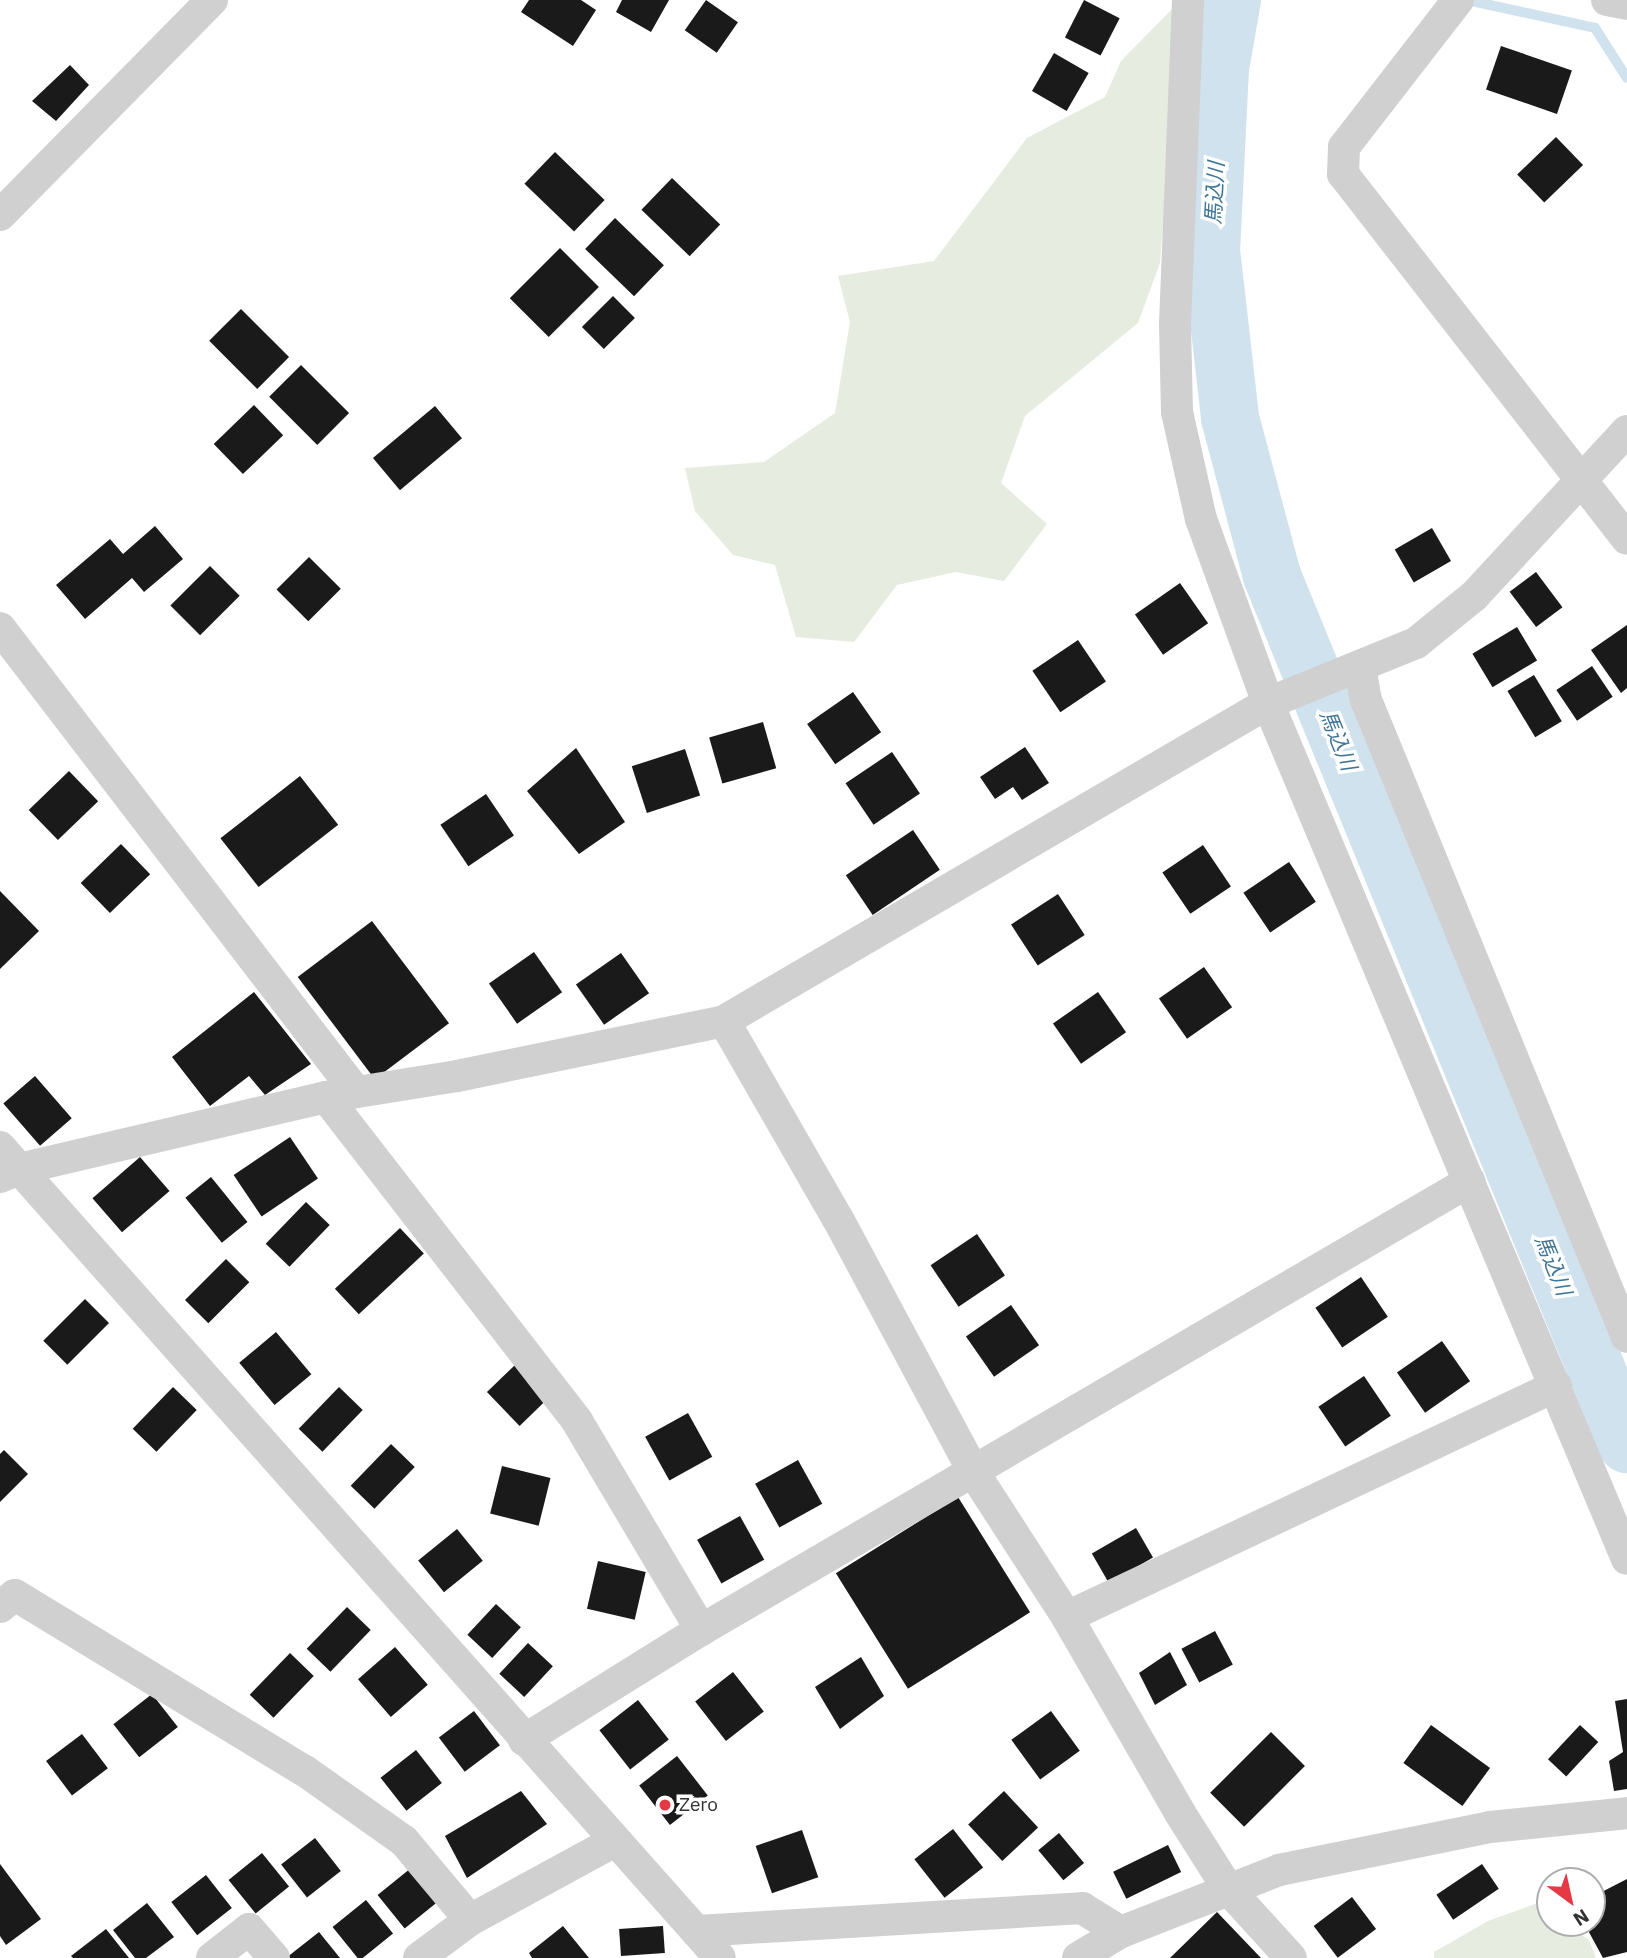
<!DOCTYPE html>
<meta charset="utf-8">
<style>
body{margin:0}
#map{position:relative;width:1627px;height:1958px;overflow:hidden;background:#fff;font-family:"IBM Plex Sans","Noto Sans JP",sans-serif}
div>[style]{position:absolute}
.green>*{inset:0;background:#e6ecdf}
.stream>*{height:10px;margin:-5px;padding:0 5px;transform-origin:5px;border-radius:5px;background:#cfe2ee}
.river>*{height:58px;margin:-29px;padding:0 29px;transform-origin:29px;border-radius:29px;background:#cfe2ee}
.building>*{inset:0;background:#1a1a1a;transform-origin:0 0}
.minor>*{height:32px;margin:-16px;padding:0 16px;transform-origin:16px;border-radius:16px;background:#d0d0d0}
.dots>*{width:19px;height:19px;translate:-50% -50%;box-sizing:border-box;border:4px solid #fff;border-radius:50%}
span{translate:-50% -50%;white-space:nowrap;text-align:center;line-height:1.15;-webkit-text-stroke:7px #fff;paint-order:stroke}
.poi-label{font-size:19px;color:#333}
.left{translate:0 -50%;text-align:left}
.water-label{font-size:21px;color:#3f7597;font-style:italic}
.north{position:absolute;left:1536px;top:1867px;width:70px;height:70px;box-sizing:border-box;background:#fff;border:2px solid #adadad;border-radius:50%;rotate:147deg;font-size:19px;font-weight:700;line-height:28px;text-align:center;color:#333}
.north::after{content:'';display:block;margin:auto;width:24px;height:32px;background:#e63946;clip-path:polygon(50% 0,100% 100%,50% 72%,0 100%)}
</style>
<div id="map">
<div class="green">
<i style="clip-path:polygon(1181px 0,1160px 263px,1138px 323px,1025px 416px,1001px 483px,1047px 524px,1004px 581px,956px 572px,897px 585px,854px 642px,796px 637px,775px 565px,733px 555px,695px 511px,685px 468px,764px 462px,835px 413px,850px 322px,838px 276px,934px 261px,1027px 138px,1105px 97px,1121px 61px)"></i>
<i style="clip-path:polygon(1538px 1903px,1550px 1912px,1550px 1923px,1565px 1923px,1589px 1940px,1596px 1958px,1434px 1958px,1434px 1952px,1488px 1921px)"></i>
</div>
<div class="stream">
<i style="left:1467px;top:0;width:131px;rotate:12.3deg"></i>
<i style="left:1595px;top:28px;width:59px;rotate:57.4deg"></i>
</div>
<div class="river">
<i style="left:1232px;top:0;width:69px;rotate:100deg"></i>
<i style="left:1220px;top:68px;width:182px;rotate:92.8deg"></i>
<i style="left:1211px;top:250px;width:169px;rotate:83.5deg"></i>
<i style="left:1230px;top:418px;width:163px;rotate:75.1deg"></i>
<i style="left:1272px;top:576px;width:938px;rotate:67.76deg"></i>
</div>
<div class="building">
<i style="clip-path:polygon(529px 0,581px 0,596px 10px,573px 46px,521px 12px)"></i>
<i style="clip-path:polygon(622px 0,669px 0,651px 32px,616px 12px)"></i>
<i style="left:706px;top:0;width:39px;height:37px;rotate:35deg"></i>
<i style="left:1084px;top:0;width:40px;height:42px;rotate:27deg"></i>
<i style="left:1501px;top:46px;width:75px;height:46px;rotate:19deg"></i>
<i style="left:1054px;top:53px;width:40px;height:44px;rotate:30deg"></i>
<i style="clip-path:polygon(70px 65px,89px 85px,56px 121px,32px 101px)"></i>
<i style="left:1556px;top:137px;width:39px;height:54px;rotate:46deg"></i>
<i style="left:555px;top:152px;width:69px;height:44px;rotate:44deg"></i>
<i style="left:672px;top:178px;width:67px;height:44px;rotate:44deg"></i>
<i style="left:615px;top:218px;width:68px;height:43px;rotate:44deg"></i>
<i style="left:560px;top:248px;width:55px;height:71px;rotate:45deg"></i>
<i style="left:613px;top:296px;width:31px;height:44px;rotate:45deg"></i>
<i style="left:241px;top:309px;width:68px;height:45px;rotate:45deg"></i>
<i style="left:301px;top:365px;width:68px;height:45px;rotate:45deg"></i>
<i style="left:254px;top:405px;width:42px;height:56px;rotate:46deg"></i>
<i style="left:435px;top:406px;width:42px;height:81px;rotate:50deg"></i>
<i style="clip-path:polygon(155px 526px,183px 559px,144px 592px,132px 578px,85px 619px,56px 585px,110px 539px,123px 554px)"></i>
<i style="left:1432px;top:528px;width:38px;height:43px;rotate:60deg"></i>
<i style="left:309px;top:557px;width:45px;height:46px;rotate:45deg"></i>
<i style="left:210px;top:566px;width:42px;height:56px;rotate:45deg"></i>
<i style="left:1536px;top:572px;width:44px;height:33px;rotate:53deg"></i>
<i style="left:1180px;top:583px;width:49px;height:55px;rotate:55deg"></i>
<i style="clip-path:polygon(1627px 625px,1627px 688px,1621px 693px,1591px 650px)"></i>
<i style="left:1517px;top:627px;width:39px;height:52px;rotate:59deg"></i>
<i style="left:1078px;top:640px;width:50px;height:55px;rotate:56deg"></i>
<i style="left:1592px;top:666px;width:37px;height:43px;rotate:56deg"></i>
<i style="left:1534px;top:675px;width:54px;height:31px;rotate:59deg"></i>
<i style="left:853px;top:692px;width:49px;height:56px;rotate:55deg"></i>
<i style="left:763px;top:722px;width:48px;height:56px;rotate:74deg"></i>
<i style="clip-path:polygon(1025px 747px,1049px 783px,1022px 800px,1013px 787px,995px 799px,980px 777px)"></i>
<i style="clip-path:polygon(576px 748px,625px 822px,579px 854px,527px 791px)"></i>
<i style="left:685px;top:749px;width:49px;height:56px;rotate:72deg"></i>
<i style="left:892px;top:752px;width:50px;height:56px;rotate:56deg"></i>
<i style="left:69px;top:771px;width:42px;height:56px;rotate:46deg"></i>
<i style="left:300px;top:776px;width:62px;height:101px;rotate:52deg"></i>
<i style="left:486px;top:794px;width:50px;height:55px;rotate:56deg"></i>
<i style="left:913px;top:830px;width:48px;height:81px;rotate:56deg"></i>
<i style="left:121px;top:844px;width:42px;height:56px;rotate:46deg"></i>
<i style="left:1203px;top:845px;width:50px;height:49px;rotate:56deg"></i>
<i style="left:1289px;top:862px;width:48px;height:55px;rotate:56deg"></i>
<i style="clip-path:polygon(0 891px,39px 931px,0 969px)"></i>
<i style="left:1058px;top:894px;width:49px;height:56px;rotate:57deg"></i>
<i style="left:372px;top:921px;width:128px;height:93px;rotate:53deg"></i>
<i style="left:534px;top:952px;width:49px;height:55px;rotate:55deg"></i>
<i style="left:621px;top:953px;width:49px;height:55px;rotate:55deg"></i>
<i style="left:1204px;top:967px;width:49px;height:55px;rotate:55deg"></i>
<i style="clip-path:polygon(254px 992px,311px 1064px,265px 1095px,249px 1076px,210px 1106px,172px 1057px)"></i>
<i style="left:1098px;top:992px;width:49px;height:55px;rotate:55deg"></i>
<i style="left:35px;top:1076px;width:56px;height:42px;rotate:49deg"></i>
<i style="left:290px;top:1137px;width:50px;height:68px;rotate:56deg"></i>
<i style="left:140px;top:1157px;width:45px;height:63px;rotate:49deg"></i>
<i style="left:211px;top:1177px;width:58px;height:33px;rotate:51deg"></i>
<i style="left:306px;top:1202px;width:33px;height:58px;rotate:44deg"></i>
<i style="left:400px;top:1228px;width:35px;height:89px;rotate:47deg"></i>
<i style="left:977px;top:1234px;width:50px;height:56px;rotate:56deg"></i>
<i style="left:226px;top:1259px;width:33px;height:58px;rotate:45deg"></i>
<i style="left:1361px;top:1277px;width:48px;height:55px;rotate:56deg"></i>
<i style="left:85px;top:1299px;width:34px;height:59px;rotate:45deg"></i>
<i style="left:1011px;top:1305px;width:49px;height:55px;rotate:55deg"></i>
<i style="left:276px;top:1332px;width:55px;height:48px;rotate:50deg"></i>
<i style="left:1442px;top:1341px;width:49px;height:55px;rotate:55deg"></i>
<i style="left:515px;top:1365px;width:47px;height:39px;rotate:46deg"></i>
<i style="left:1364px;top:1376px;width:48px;height:55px;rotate:56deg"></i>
<i style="left:173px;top:1387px;width:33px;height:58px;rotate:44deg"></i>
<i style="left:339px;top:1387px;width:33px;height:58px;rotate:44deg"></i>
<i style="left:688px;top:1413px;width:50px;height:49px;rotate:61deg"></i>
<i style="left:391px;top:1444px;width:33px;height:58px;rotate:44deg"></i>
<i style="clip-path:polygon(4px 1450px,28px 1474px,0 1502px,0 1454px)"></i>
<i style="left:798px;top:1460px;width:50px;height:49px;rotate:61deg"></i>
<i style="left:502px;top:1466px;width:50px;height:49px;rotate:14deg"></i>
<i style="left:958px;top:1497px;width:136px;height:144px;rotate:58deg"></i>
<i style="left:740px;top:1516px;width:50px;height:49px;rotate:61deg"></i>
<i style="left:1136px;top:1528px;width:34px;height:51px;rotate:60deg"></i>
<i style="left:457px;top:1529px;width:41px;height:50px;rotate:51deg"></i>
<i style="left:598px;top:1561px;width:49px;height:49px;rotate:13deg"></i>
<i style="left:496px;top:1604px;width:34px;height:42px;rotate:43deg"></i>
<i style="left:347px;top:1607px;width:33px;height:58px;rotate:44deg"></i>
<i style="left:1215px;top:1631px;width:38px;height:38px;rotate:62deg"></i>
<i style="left:528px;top:1643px;width:34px;height:42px;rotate:43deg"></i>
<i style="left:395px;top:1647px;width:50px;height:49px;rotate:49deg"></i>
<i style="clip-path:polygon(1170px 1652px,1187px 1685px,1155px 1705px,1139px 1673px)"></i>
<i style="left:290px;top:1653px;width:33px;height:58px;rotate:44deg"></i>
<i style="clip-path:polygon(861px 1657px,884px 1696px,840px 1729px,815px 1687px)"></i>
<i style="left:733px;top:1672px;width:50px;height:48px;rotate:52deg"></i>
<i style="left:152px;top:1694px;width:42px;height:49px;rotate:52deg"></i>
<i style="clip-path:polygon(1627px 1699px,1627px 1789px,1614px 1791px,1609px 1761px,1623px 1752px,1615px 1701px)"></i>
<i style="left:638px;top:1700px;width:50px;height:49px;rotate:52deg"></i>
<i style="left:474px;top:1711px;width:43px;height:44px;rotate:53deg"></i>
<i style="left:1051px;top:1711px;width:49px;height:49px;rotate:54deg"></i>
<i style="left:1431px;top:1725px;width:73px;height:47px;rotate:36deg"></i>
<i style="left:1580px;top:1725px;width:25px;height:47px;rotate:43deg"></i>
<i style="left:1271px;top:1732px;width:48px;height:86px;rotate:45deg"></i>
<i style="left:82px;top:1734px;width:43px;height:45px;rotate:53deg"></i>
<i style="left:416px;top:1750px;width:42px;height:45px;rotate:52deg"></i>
<i style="left:677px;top:1756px;width:50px;height:48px;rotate:52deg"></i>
<i style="clip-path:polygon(521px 1791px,547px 1824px,467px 1878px,445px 1836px)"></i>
<i style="left:1004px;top:1791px;width:50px;height:49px;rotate:47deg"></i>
<i style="left:953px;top:1829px;width:49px;height:49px;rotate:52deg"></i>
<i style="left:802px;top:1830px;width:50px;height:49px;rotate:71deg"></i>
<i style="left:1059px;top:1833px;width:39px;height:27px;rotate:50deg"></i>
<i style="left:315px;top:1838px;width:42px;height:43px;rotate:52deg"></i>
<i style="left:1168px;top:1845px;width:30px;height:61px;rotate:64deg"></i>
<i style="left:262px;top:1853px;width:43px;height:43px;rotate:51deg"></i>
<i style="clip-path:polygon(0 1864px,41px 1919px,6px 1945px,0 1936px)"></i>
<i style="left:1482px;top:1864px;width:30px;height:55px;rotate:56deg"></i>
<i style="left:411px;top:1868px;width:43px;height:43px;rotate:51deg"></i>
<i style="left:206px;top:1875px;width:42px;height:44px;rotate:52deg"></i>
<i style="clip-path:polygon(1627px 1879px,1627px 1952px,1603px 1958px,1584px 1923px,1592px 1923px,1592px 1897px)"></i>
<i style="left:1352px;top:1897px;width:40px;height:48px;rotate:53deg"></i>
<i style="left:366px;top:1900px;width:43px;height:43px;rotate:51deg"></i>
<i style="clip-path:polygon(147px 1903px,174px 1937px,146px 1958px,135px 1958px,113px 1930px)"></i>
<i style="clip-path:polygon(1217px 1912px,1261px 1958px,1170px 1958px)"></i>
<i style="clip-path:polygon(563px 1926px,589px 1958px,532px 1958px,529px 1953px)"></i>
<i style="left:663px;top:1926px;width:27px;height:44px;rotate:86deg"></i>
<i style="clip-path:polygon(106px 1929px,129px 1958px,73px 1958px,71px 1956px)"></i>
<i style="clip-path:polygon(319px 1932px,340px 1958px,286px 1958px)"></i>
</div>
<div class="minor">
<i style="left:1188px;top:0;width:324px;rotate:92.3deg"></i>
<i style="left:1175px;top:324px;width:88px;rotate:88.7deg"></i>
<i style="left:1177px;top:412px;width:110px;rotate:77.4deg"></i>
<i style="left:1201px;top:519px;width:196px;rotate:70deg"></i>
<i style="left:1268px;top:703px;width:928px;rotate:67.25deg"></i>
<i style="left:1458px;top:0;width:186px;rotate:127.8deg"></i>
<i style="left:1344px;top:147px;width:27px;rotate:92deg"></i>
<i style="left:1343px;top:174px;width:462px;rotate:52.1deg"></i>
<i style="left:1607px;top:0;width:20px;rotate:11deg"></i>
<i style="left:0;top:215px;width:302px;rotate:-45.4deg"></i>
<i style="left:0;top:628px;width:585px;rotate:52.5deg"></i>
<i style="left:1360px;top:667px;width:34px;rotate:80deg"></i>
<i style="left:1366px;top:700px;width:688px;rotate:67.72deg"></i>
<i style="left:724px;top:1021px;width:228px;rotate:60.1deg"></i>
<i style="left:838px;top:1219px;width:288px;rotate:61.8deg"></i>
<i style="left:974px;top:1473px;width:171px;rotate:57.1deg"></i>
<i style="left:1067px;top:1617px;width:226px;rotate:60deg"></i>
<i style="left:1180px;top:1813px;width:90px;rotate:57.7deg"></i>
<i style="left:1228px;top:1889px;width:93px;rotate:47.6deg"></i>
<i style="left:326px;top:1097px;width:410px;rotate:52.2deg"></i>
<i style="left:577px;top:1421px;width:243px;rotate:59.3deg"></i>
<i style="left:0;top:1147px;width:1084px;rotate:48.4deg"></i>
<i style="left:0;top:1177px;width:21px;rotate:-23deg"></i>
<i style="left:19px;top:1169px;width:315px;rotate:-13.2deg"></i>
<i style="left:326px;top:1097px;width:133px;rotate:-9.1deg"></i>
<i style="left:457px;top:1076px;width:273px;rotate:-11.6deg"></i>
<i style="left:724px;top:1021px;width:630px;rotate:-30.31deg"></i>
<i style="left:1268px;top:703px;width:160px;rotate:-22.1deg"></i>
<i style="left:1416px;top:643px;width:75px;rotate:-39deg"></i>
<i style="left:1474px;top:596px;width:225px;rotate:-47.2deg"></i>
<i style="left:0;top:1607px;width:19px;rotate:-39deg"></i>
<i style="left:15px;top:1595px;width:339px;rotate:31.3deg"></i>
<i style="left:305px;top:1771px;width:121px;rotate:35.3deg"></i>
<i style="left:404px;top:1841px;width:103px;rotate:50.1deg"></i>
<i style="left:1067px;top:1617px;width:541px;rotate:-25.29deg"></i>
<i style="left:524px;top:1740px;width:208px;rotate:-31.9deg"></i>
<i style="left:701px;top:1630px;width:890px;rotate:-30.28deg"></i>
<i style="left:697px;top:1931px;width:386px;rotate:-3.4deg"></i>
<i style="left:1082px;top:1908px;width:46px;rotate:31.6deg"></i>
<i style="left:212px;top:1958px;width:47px;rotate:-38.1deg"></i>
<i style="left:249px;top:1929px;width:38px;rotate:49deg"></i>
<i style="left:419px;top:1958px;width:64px;rotate:-36.7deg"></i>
<i style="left:470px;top:1920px;width:165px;rotate:-28.6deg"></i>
<i style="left:1078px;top:1958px;width:50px;rotate:-31.2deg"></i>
<i style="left:1121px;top:1932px;width:170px;rotate:-21.4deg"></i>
<i style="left:1279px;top:1870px;width:215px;rotate:-11.5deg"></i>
<i style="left:1490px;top:1827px;width:138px;rotate:-5.8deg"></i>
</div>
<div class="dots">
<i style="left:665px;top:1805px;background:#e63946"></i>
</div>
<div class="poi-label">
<span class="left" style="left:679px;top:1805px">Zero</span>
</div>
<div class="water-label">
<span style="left:1214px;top:193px;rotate:-87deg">馬込川</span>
<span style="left:1339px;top:740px;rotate:68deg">馬込川</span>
<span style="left:1554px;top:1265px;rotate:68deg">馬込川</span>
</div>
<div class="north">N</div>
</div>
